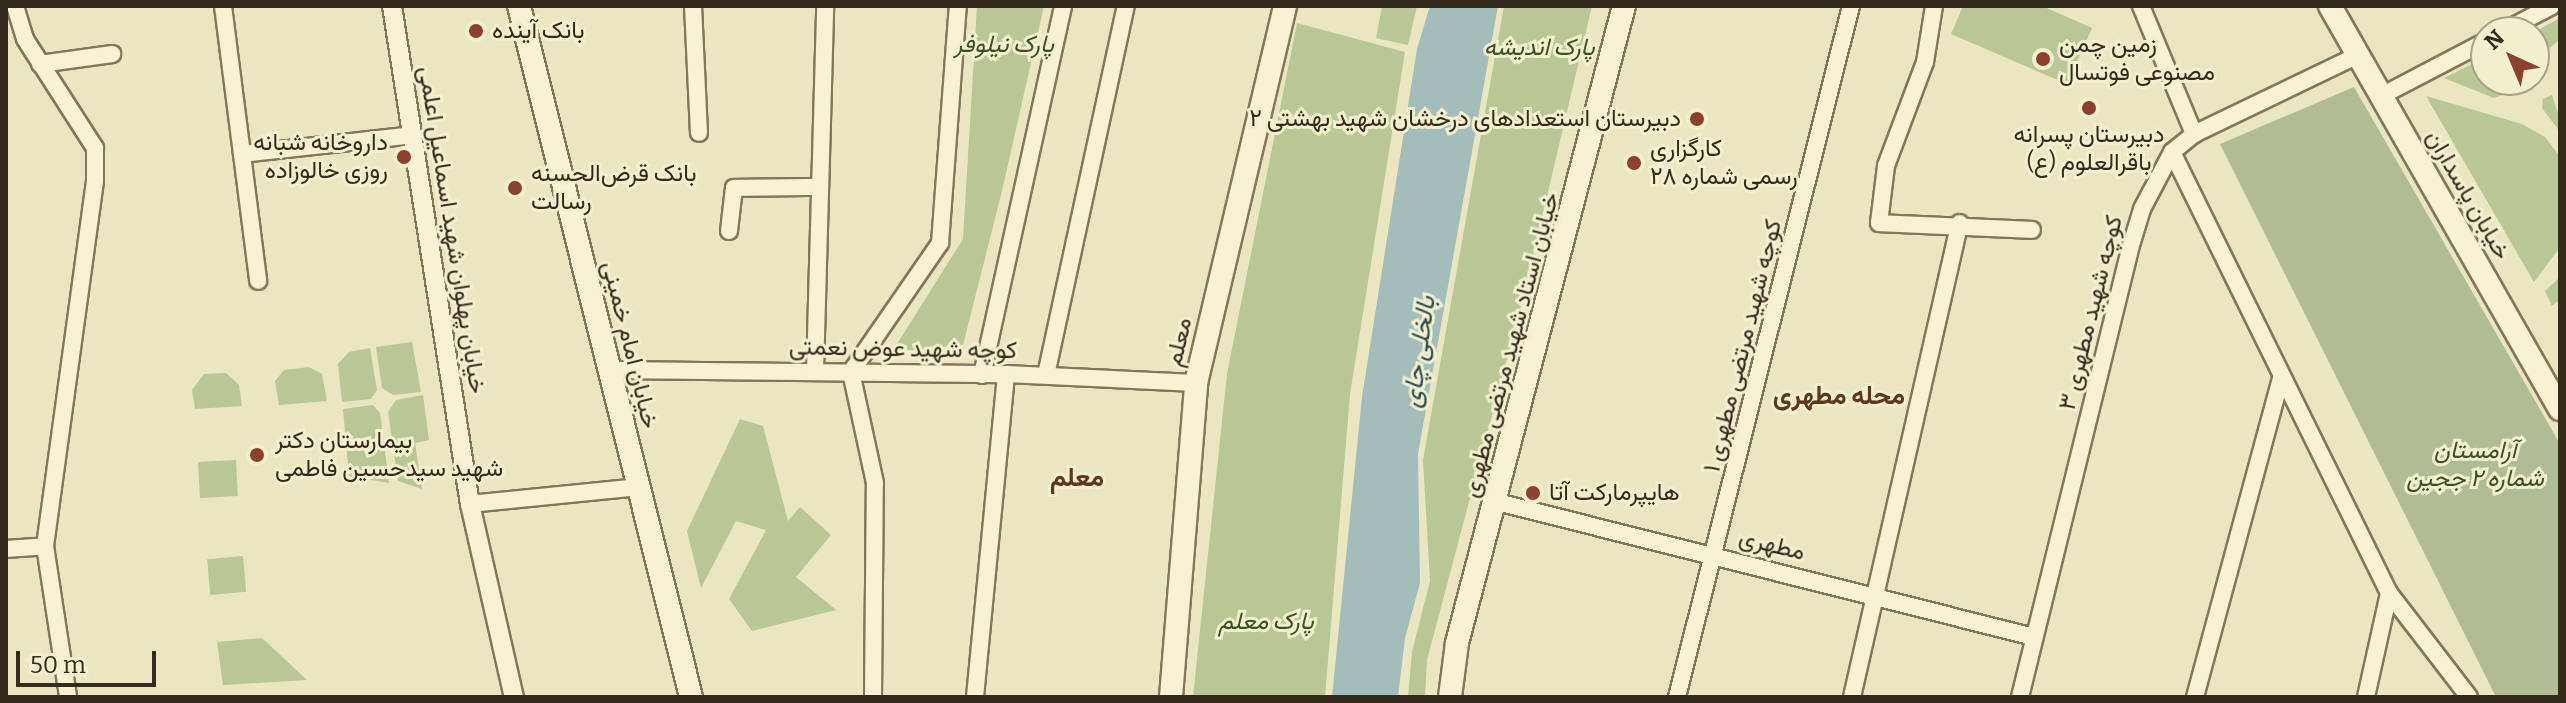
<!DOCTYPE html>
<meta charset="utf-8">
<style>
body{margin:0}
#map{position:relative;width:2566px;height:703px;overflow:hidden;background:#eae6c1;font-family:Bitter,Vazirmatn,serif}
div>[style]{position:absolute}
.green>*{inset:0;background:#b8c795;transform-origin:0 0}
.cemetery>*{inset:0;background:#b0bc94}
.water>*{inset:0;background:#a3bdba}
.roads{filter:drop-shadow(2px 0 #82775a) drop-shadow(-2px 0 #82775a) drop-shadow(0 2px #82775a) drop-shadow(0 -2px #82775a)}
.minor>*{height:16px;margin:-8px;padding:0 8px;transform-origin:8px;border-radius:8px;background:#f6f2d3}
.tertiary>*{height:18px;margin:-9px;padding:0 9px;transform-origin:9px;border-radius:9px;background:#f6f2d3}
.secondary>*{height:22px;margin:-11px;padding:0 11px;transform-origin:11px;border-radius:11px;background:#f6f2d3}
.dots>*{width:22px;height:22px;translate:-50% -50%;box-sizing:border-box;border:4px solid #f2efcf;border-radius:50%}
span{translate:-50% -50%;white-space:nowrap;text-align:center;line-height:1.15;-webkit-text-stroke:6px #f2efcf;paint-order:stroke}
.poi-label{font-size:24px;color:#332c1d}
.left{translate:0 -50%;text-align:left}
.right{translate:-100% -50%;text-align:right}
.park-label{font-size:24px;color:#3c4e25;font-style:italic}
.street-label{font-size:24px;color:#332c1d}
.water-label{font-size:26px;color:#2d4d52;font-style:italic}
.neighbourhood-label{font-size:26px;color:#5d381f;font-weight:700}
.frame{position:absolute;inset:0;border:8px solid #332c1d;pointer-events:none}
.north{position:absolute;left:2470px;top:16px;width:80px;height:80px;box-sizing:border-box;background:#f2efcf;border:2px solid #a6a188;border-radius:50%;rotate:316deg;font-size:22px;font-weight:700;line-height:32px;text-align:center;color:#332c1d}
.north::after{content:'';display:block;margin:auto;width:28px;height:36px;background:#8d402e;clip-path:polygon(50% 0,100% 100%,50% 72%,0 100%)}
.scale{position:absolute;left:16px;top:651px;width:140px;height:36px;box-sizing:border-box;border:4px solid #332c1d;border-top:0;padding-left:10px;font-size:24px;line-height:28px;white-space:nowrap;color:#332c1d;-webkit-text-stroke:6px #f2efcf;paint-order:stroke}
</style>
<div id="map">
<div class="green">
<i style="clip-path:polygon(977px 6px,1044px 6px,1001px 195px,963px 345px,892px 352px,963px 239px)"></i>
<i style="clip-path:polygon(1382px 6px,1417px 6px,1408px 45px,1376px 38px)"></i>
<i style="clip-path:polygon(1504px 6px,1592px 6px,1520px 310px,1427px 660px,1425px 697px,1408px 697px,1412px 652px,1430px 581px,1423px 460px)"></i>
<i style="clip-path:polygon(1963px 6px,2042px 6px,2092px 28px,2067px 84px,1951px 34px)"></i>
<i style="clip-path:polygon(2560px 18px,2560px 39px,2538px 58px,2534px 73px,2534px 32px)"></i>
<i style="clip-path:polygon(1297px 23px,1405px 52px,1350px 394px,1325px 697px,1193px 697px,1227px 374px)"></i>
<i style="clip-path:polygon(2486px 57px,2486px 80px,2532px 80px,2530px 86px,2494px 98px,2444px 78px)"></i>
<i style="clip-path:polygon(2552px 95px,2560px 120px,2560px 132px,2542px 108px,2543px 99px)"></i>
<i style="clip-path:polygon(2426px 96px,2522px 124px,2545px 137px,2560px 157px,2560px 247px,2534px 282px)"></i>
<i style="clip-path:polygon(2560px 277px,2560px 299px,2552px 306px,2545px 291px)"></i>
<i style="clip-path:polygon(412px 342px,421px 392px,393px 395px,382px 388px,376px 347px)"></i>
<i style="clip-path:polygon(370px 348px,377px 390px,371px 399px,342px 402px,338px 364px,349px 352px)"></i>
<i style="clip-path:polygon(309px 367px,322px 374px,327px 401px,279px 405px,275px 381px,284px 370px)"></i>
<i style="clip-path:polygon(226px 373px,239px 385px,242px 406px,195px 409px,192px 390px,204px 374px)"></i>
<i style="clip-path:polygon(423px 395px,429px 440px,415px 443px,422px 489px,398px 481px,388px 412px,396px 400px)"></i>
<i style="clip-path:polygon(373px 405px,380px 413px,389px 483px,349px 476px,343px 409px)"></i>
<i style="clip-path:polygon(740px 419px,763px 426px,788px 521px,800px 507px,831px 535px,796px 577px,836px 610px,752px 631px,729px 599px,766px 530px,736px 521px,701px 588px,687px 531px)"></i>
<i style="left:236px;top:460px;width:36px;height:38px;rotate:87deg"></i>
<i style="left:243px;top:556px;width:36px;height:36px;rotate:85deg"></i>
<i style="clip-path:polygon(262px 638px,307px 680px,223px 685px,217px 642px)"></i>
</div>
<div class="cemetery">
<i style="clip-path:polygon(2354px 87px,2560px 444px,2560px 697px,2496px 697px,2220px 144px)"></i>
</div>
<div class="water">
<i style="clip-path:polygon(1430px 6px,1498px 6px,1418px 454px,1420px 583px,1405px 638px,1398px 697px,1332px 697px,1362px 397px,1417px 49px)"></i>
</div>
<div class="roads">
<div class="minor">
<i style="left:15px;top:6px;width:34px;rotate:73deg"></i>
<i style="left:25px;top:39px;width:130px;rotate:57.3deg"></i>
<i style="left:95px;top:148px;width:33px;rotate:90deg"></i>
<i style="left:95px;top:181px;width:368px;rotate:97.8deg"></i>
<i style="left:45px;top:546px;width:153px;rotate:81.3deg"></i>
<i style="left:223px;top:6px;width:277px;rotate:82.7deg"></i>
<i style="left:693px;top:6px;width:127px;rotate:87.3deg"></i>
<i style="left:1934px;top:6px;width:57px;rotate:99.1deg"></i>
<i style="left:1925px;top:62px;width:111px;rotate:110.6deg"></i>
<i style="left:1886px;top:166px;width:57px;rotate:97deg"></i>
<i style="left:1879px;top:223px;width:153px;rotate:2.6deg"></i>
<i style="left:2141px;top:6px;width:139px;rotate:67.5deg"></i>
<i style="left:2502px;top:32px;width:56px;rotate:-27.5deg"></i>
<i style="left:40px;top:64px;width:73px;rotate:-7.9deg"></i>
<i style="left:2381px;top:96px;width:119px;rotate:-27.6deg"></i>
<i style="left:2172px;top:152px;width:491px;rotate:63.8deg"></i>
<i style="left:2389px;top:593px;width:131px;rotate:52.4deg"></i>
<i style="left:242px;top:154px;width:172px;rotate:-6.3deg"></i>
<i style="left:729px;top:231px;width:43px;rotate:-83.4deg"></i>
<i style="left:734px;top:188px;width:86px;rotate:-0.7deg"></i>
<i style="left:610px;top:370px;width:396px;rotate:0.6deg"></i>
<i style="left:1006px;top:374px;width:190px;rotate:2.7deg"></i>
<i style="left:815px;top:372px;width:366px;rotate:-88.4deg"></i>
<i style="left:982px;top:375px;width:378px;rotate:-77.6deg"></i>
<i style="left:1046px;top:375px;width:378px;rotate:-77.8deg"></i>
<i style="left:1497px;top:502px;width:554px;rotate:14.11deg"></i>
<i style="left:470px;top:504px;width:170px;rotate:-5.7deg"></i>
<i style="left:6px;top:549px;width:39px;rotate:-4deg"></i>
<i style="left:873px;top:697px;width:214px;rotate:-89.5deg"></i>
<i style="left:875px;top:483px;width:114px;rotate:-102.2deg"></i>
<i style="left:851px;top:372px;width:157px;rotate:-55.4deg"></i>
<i style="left:940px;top:243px;width:238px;rotate:-85.7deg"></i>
<i style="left:975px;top:697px;width:324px;rotate:-84.5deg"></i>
<i style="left:1677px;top:697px;width:713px;rotate:-75.87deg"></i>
<i style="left:1852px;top:697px;width:486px;rotate:-77.2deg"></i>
<i style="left:2020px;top:697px;width:469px;rotate:-76.2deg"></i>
<i style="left:2132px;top:242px;width:34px;rotate:-73deg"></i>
<i style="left:2142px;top:209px;width:64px;rotate:-62.2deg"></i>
<i style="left:2172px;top:152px;width:28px;rotate:-39deg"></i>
<i style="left:2194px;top:134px;width:182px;rotate:-25.7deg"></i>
<i style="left:2195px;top:697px;width:330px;rotate:-74.9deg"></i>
<i style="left:2366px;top:697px;width:107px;rotate:-77.5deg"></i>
</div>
<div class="tertiary">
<i style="left:392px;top:6px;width:504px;rotate:81.1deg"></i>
<i style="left:470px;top:504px;width:198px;rotate:77.2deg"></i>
</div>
<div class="secondary">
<i style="left:519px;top:6px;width:712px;rotate:76.02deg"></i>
<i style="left:2330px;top:6px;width:464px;rotate:60.3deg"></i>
<i style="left:1171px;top:697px;width:315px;rotate:-85.4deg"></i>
<i style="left:1196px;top:383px;width:387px;rotate:-76.7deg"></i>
<i style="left:1450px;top:697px;width:54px;rotate:-82.6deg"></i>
<i style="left:1457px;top:643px;width:659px;rotate:-75.31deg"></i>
</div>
</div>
<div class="dots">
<i style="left:476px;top:31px;background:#8d402e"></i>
<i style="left:2043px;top:59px;background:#8d402e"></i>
<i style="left:2089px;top:108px;background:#8d402e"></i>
<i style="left:1697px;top:119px;background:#8d402e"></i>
<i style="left:404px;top:157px;background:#8d402e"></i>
<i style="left:1634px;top:163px;background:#8d402e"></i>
<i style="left:515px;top:188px;background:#8d402e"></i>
<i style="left:257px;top:455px;background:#8d402e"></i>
<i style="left:1533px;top:493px;background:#8d402e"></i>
</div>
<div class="poi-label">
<span class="left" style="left:492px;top:31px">بانک آینده</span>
<span class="left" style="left:2059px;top:59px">زمین چمن<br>مصنوعی فوتسال</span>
<span class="right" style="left:1681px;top:119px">دبیرستان استعدادهای درخشان شهید بهشتی ۲</span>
<span style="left:2089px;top:149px">دبیرستان پسرانه<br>باقرالعلوم (ع)</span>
<span class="right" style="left:388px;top:157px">داروخانه شبانه<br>روزی خالوزاده</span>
<span class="left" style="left:1650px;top:163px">کارگزاری<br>رسمی شماره ۲۸</span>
<span class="left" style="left:531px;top:188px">بانک قرض‌الحسنه<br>رسالت</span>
<span class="left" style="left:275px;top:455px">بیمارستان دکتر<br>شهید سیدحسین فاطمی</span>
<span class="left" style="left:1549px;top:493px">هایپرمارکت آتا</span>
</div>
<div class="park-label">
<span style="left:1004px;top:45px">پارک نیلوفر</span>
<span style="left:1539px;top:48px">پارک اندیشه</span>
<span style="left:2475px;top:465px">آرامستان<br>شماره ۲ ججین</span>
<span style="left:1266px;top:622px">پارک معلم</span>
</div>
<div class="street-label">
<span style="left:2468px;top:195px;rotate:60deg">خیابان پاسداران</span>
<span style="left:452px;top:230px;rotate:81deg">خیابان پهلوان شهید اسماعیل اعلمی</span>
<span style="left:2091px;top:313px;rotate:-76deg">کوچه شهید مطهری ۳</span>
<span style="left:1179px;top:342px;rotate:-77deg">معلم</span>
<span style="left:630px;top:345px;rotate:76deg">خیابان امام خمینی</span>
<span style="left:1511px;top:345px;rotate:-75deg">خیابان استاد شهید مرتضی مطهری</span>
<span style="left:1743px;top:346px;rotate:-76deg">کوچه شهید مرتضی مطهری ۱</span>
<span style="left:903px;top:349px;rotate:1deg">کوچه شهید عوض نعمتی</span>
<span style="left:1772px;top:545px;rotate:14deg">مطهری</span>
</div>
<div class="water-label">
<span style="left:1419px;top:352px;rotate:-82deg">بالخلی چای</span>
</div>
<div class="neighbourhood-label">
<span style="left:1839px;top:396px">محله مطهری</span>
<span style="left:1077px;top:478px">معلم</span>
</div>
<div class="frame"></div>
<div class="north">N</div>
<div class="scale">50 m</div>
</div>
